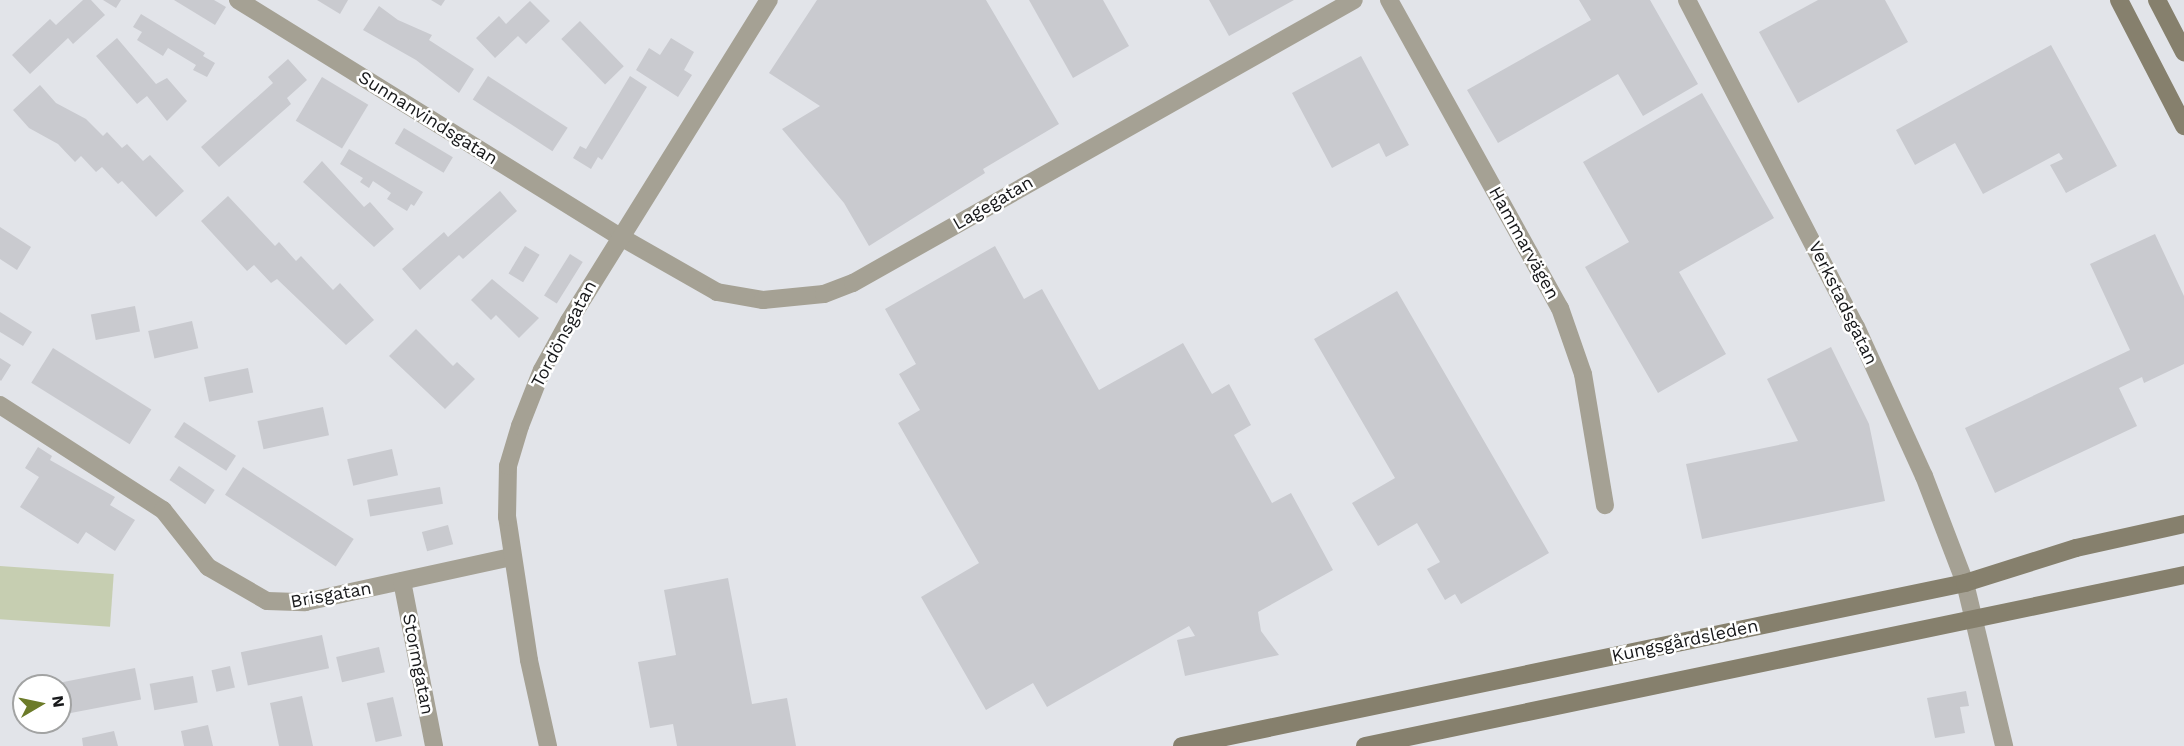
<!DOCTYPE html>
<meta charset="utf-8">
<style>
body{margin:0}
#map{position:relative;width:2184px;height:746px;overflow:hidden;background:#e2e4e9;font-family:"Work Sans",sans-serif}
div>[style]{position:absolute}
.green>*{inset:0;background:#c6ceb1;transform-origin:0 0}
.building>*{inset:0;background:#c9cacf;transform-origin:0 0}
.minor>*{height:18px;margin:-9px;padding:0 9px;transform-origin:9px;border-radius:9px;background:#a5a194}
.tertiary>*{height:18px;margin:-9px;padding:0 9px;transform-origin:9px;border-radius:9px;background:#a5a194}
.secondary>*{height:18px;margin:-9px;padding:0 9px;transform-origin:9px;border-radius:9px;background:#86806d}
span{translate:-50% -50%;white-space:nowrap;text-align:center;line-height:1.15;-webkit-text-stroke:5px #fff;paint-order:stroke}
.street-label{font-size:18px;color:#17181a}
.north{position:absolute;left:12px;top:674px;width:60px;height:60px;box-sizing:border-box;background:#fff;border:2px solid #a2a3a3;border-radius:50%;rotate:81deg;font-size:16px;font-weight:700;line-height:24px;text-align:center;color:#17181a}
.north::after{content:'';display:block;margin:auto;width:21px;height:27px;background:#6c7b29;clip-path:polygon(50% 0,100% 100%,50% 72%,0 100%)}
</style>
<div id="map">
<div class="green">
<i style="left:0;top:566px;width:114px;height:53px;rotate:4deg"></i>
</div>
<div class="building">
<i style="clip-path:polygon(83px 0,91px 0,105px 15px,73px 44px,68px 38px,30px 74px,12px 55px,50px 19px,56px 25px)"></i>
<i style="clip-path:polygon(103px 0,121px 0,116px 8px)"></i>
<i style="clip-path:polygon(174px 0,214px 0,226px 7px,215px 25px)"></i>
<i style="clip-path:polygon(317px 0,348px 0,340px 14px)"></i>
<i style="clip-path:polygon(431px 0,445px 0,441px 6px)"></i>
<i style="clip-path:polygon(817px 0,986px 0,1059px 124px,983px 169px,985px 173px,869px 246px,844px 203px,782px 129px,820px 106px,769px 73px)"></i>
<i style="clip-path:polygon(1029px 0,1103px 0,1129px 46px,1073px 78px)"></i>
<i style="clip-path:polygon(1209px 0,1294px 0,1229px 36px)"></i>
<i style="clip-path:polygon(1579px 0,1650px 0,1698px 84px,1643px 116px,1618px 74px,1498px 143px,1467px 90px,1591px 20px)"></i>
<i style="clip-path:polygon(1818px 0,1885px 0,1908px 42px,1798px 103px,1759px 32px)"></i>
<i style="clip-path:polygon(530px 1px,550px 21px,526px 44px,518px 36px,495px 58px,476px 38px,499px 16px,506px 24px)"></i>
<i style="clip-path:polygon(379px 6px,398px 20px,432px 35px,429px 40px,474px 69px,459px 93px,416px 60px,363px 30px)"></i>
<i style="clip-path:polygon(141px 14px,205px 53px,203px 56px,215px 63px,207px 77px,193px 70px,196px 65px,168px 48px,163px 56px,137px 40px,142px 32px,133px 27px)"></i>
<i style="left:580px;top:21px;width:63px;height:26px;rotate:46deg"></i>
<i style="clip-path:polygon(117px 38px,156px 84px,167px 78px,187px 101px,167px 121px,147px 96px,137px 104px,96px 56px)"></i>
<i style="clip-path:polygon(671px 38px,694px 52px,684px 70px,692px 75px,678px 97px,636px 70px,649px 48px,660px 55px)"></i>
<i style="clip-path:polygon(2051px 45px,2117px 166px,2066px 193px,2050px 165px,2063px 159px,2059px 153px,1983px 194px,1955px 143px,1915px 165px,1896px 130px)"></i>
<i style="clip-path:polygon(1361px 56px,1409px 145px,1386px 157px,1379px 143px,1332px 168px,1292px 93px)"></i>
<i style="clip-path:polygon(288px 59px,307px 80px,287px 98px,291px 104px,219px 167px,201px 147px,273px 83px,268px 77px)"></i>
<i style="left:488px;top:76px;width:95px;height:28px;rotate:33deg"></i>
<i style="clip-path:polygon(630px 76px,647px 87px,602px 160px,598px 157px,591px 169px,573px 158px,580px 146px,586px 149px)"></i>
<i style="left:322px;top:77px;width:54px;height:51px;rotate:31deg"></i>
<i style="clip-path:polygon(40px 85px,56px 103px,86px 119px,103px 136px,107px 132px,122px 148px,127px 144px,143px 161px,150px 155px,184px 191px,156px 217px,122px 181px,118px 184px,102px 167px,96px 172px,81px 156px,75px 162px,58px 144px,29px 128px,13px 110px)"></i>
<i style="clip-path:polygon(1702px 93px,1774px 218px,1679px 272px,1726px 354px,1658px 393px,1585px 267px,1629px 242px,1583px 162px)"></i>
<i style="left:404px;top:128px;width:57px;height:18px;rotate:31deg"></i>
<i style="clip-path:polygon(349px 149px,423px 192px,414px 206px,411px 204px,407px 211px,387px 199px,391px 193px,373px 181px,369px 188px,360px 182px,363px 178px,340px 164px)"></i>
<i style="clip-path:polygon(322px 161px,364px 207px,370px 202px,394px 229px,374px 247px,303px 182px)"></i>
<i style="clip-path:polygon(500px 191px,517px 211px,463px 259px,459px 255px,420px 290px,402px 269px,444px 232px,448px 237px)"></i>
<i style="clip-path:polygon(228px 196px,275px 246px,279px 242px,296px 261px,301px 256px,333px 290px,340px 283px,374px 320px,346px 345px,277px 279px,271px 283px,254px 265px,247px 271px,201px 221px)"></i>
<i style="clip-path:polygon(0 227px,31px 247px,17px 270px,0 259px)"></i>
<i style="clip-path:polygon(2155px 234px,2184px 296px,2184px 364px,2144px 383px,2142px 377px,2119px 388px,2137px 426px,1995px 493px,1965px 428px,2130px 350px,2090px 264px)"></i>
<i style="left:525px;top:246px;width:17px;height:32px;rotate:31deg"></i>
<i style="clip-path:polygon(995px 246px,1024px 299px,1042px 289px,1099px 390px,1183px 343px,1212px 394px,1229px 384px,1251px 425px,1234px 435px,1272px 503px,1291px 493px,1333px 570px,1258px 612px,1261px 631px,1279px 655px,1185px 676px,1177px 640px,1195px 636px,1189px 626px,1047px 707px,1033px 683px,986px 710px,921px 597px,979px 563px,898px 423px,920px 410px,899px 374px,916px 364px,885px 309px)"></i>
<i style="left:570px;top:254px;width:15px;height:49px;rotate:32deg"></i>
<i style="clip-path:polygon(492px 279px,539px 318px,519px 338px,496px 315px,491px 320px,471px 300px)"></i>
<i style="clip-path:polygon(1397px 291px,1549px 553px,1461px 604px,1455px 594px,1445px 600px,1427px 569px,1440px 562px,1417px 523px,1378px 546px,1352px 503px,1395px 478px,1314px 339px)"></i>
<i style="left:135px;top:306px;width:26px;height:45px;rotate:79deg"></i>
<i style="clip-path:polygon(0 312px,32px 332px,23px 346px,0 332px)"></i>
<i style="left:192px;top:321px;width:28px;height:45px;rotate:77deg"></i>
<i style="clip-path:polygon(416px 329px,453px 366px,457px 362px,475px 379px,445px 409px,389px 356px)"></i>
<i style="clip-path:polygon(1831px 347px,1869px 424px,1885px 501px,1702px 539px,1686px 464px,1798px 441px,1767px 379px)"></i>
<i style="left:53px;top:348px;width:116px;height:41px;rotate:32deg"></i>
<i style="clip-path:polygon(0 358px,11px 365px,1px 381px,0 380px)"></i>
<i style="left:248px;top:368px;width:25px;height:45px;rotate:78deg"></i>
<i style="left:323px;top:407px;width:29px;height:67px;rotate:78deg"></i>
<i style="left:184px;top:422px;width:62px;height:18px;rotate:33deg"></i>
<i style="clip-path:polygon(38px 447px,52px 456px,50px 460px,115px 497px,110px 505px,135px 520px,115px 551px,86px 532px,78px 544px,20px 507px,39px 477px,25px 468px)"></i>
<i style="left:392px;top:449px;width:27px;height:46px;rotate:77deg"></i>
<i style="left:179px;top:466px;width:43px;height:17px;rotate:34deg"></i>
<i style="left:243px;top:467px;width:132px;height:33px;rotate:33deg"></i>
<i style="left:440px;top:487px;width:17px;height:74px;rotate:80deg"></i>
<i style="left:448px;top:525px;width:20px;height:27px;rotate:75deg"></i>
<i style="clip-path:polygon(728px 578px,752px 704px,787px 698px,796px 746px,677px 746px,673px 724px,650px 728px,638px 662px,676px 655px,664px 590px)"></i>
<i style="left:322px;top:635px;width:34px;height:83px;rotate:78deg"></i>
<i style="left:379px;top:647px;width:26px;height:44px;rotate:77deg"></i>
<i style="left:230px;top:666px;width:22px;height:19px;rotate:77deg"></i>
<i style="left:135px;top:668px;width:32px;height:77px;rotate:79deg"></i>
<i style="left:193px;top:676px;width:27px;height:44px;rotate:80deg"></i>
<i style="clip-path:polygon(1966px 691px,1969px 706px,1960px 707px,1965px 733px,1935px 738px,1927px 698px)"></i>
<i style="clip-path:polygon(302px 696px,313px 746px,279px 746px,270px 703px)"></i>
<i style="left:393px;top:697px;width:40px;height:27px;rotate:77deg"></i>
<i style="clip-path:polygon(208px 725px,213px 746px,184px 746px,181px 731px)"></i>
<i style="clip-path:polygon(114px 731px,118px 746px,83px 746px,82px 738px)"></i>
</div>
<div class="minor">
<i style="left:238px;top:0;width:448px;rotate:31.8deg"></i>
<i style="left:619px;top:236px;width:113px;rotate:29.7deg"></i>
<i style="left:717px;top:292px;width:47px;rotate:9.9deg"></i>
<i style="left:763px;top:300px;width:61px;rotate:-5.6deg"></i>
<i style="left:824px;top:294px;width:31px;rotate:-21deg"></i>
<i style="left:853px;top:283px;width:575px;rotate:-29.46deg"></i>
<i style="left:1389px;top:0;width:352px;rotate:61deg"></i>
<i style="left:1560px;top:308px;width:70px;rotate:70.8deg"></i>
<i style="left:1583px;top:374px;width:133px;rotate:80.5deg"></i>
<i style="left:1687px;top:0;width:368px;rotate:62.7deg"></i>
<i style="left:1856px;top:327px;width:164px;rotate:65.5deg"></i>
<i style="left:1924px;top:476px;width:115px;rotate:69deg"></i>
<i style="left:1965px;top:583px;width:168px;rotate:76.5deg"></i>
<i style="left:0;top:405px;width:194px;rotate:32.8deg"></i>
<i style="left:163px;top:510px;width:73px;rotate:51.7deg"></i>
<i style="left:208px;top:567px;width:68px;rotate:30deg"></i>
<i style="left:267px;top:601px;width:38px;rotate:2deg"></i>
<i style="left:305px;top:602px;width:212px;rotate:-12.3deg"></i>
<i style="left:402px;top:581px;width:168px;rotate:79deg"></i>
</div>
<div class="tertiary">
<i style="left:548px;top:746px;width:88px;rotate:-102.5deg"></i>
<i style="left:529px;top:660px;width:145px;rotate:-98.7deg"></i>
<i style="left:507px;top:517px;width:51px;rotate:-88.9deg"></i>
<i style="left:508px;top:466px;width:42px;rotate:-73.3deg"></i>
<i style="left:520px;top:426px;width:60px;rotate:-68.6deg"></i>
<i style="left:542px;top:370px;width:56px;rotate:-61.1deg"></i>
<i style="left:569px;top:321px;width:378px;rotate:-58.1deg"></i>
</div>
<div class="secondary">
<i style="left:2119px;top:0;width:142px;rotate:62.7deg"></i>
<i style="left:2157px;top:0;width:59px;rotate:62.6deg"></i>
<i style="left:1182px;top:746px;width:800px;rotate:-11.76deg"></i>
<i style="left:1965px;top:583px;width:116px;rotate:-17.5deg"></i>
<i style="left:2076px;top:548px;width:111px;rotate:-12.5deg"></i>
<i style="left:1365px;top:746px;width:837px;rotate:-11.79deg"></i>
</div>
<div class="street-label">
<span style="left:428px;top:118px;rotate:32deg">Sunnanvindsgatan</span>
<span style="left:993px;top:203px;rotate:-30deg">Lagegatan</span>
<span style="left:1524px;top:243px;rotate:61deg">Hammarvägen</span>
<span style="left:1843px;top:303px;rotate:64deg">Verkstadsgatan</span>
<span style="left:564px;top:334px;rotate:-62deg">Tordönsgatan</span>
<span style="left:331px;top:595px;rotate:-10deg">Brisgatan</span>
<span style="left:1685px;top:641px;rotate:-12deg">Kungsgårdsleden</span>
<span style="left:418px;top:664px;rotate:79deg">Stormgatan</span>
</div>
<div class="north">N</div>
</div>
